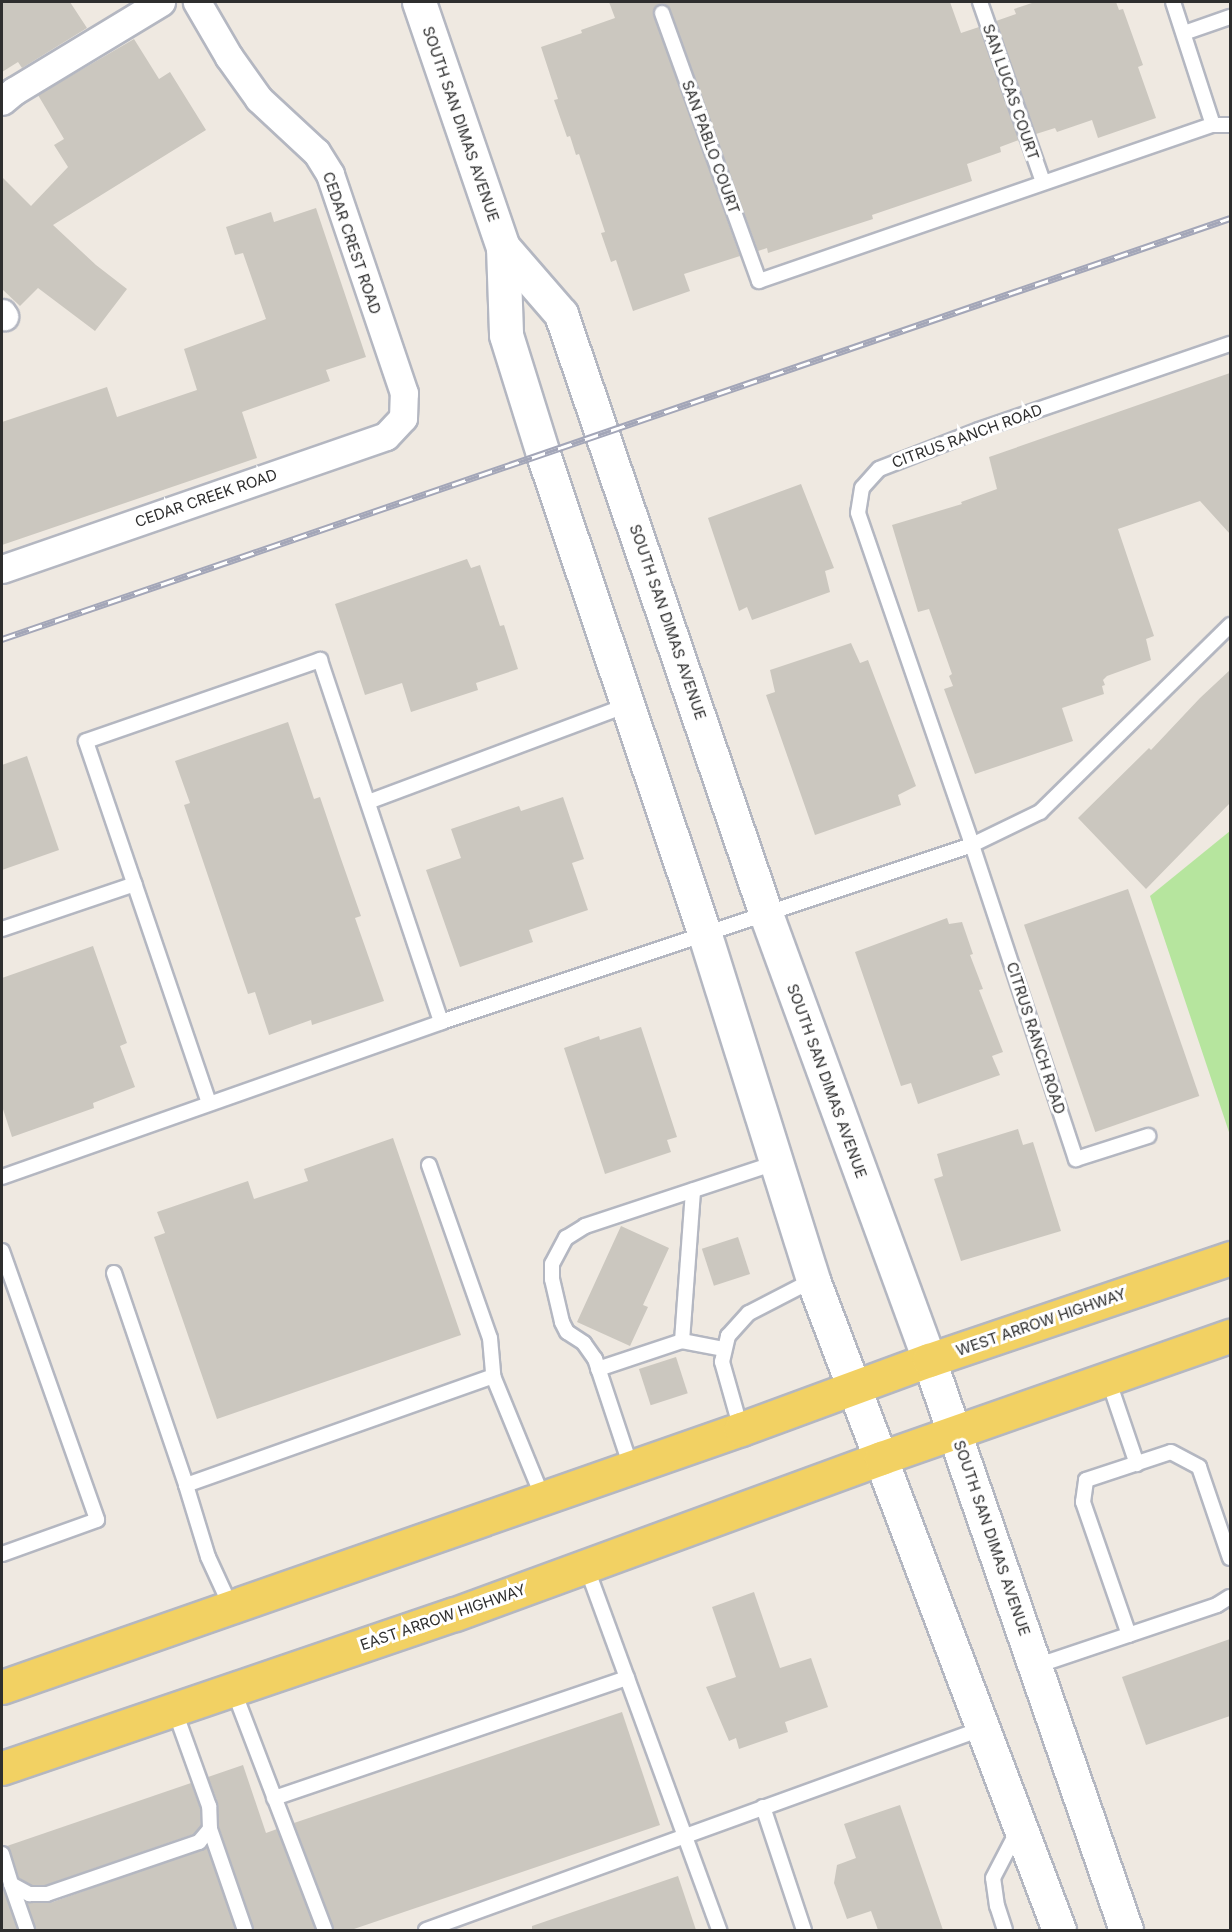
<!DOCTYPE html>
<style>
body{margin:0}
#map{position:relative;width:1232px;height:1932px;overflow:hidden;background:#efe9e1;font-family:Inter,sans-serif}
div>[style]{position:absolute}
.green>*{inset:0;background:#b6e59e}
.building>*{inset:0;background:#cbc7bf;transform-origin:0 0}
.roads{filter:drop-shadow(2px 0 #b4b7c1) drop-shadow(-2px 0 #b4b7c1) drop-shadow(0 2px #b4b7c1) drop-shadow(0 -2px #b4b7c1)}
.service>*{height:14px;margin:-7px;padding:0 7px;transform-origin:7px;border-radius:7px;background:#fff}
.minor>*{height:27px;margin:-13.5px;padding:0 13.5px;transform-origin:13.5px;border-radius:13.5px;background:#fff}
.tertiary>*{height:33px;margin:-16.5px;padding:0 16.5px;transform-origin:16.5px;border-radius:16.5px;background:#fff}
.primary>*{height:33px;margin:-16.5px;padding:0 16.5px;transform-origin:16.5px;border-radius:16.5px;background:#f2d163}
.rail>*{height:7px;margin-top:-3.5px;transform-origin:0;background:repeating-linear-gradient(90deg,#fff 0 14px,#a3a6b8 0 28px);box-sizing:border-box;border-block:2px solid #a3a6b8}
span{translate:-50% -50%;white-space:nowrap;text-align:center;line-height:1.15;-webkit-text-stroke:6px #fff;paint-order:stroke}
.street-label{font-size:15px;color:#2e2e2e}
.frame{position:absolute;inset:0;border:3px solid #2e2e2e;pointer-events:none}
</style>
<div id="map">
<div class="green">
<i style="clip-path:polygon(1230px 831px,1230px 1135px,1150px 896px)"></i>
</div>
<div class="building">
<i style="clip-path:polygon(2px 2px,70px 2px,87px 28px,22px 68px,18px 62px,2px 72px)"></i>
<i style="clip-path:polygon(609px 2px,950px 2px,961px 33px,979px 27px,1019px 140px,1000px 147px,1001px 152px,967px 164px,972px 181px,872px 215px,873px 219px,768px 253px,767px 248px,758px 251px,670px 10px,664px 4px,658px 5px,653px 11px,654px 16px,740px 256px,684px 274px,690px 291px,633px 311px,616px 260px,611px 262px,601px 233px,605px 232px,579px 154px,576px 155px,570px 136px,567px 137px,554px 100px,558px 99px,541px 47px,582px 33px,581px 30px,615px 18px)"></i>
<i style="clip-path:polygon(1035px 2px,1116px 2px,1119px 10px,1123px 9px,1143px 65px,1138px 67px,1156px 118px,1098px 138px,1092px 120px,1057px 132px,1055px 128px,1036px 134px,996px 21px,1016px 14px,1014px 9px)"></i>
<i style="clip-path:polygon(134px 39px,159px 79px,170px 72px,206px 130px,53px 225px,96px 265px,127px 289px,95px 331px,38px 288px,20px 306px,2px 289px,2px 177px,31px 206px,68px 167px,54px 145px,64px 139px,38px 95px)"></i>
<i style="clip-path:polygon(316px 208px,366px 357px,326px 370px,330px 381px,242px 412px,257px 458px,2px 545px,2px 422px,107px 387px,117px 417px,197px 390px,184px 349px,266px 319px,243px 253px,235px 255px,226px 227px,271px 212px,274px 222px)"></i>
<i style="clip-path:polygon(1230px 373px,1230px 534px,1200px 501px,1118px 529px,1154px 636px,1146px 639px,1151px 660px,1107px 676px,1103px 680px,1105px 685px,1102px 686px,1104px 694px,1062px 708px,1073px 741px,975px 774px,944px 689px,953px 686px,949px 676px,952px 674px,929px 609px,918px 612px,892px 525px,962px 504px,961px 502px,997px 489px,989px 457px)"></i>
<i style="clip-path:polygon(801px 484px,834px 568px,825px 571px,830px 592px,752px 620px,747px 607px,739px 611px,708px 518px)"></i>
<i style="clip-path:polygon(467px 559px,471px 568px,480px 565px,500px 626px,504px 625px,518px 669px,476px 683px,478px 690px,411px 712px,402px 683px,365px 695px,335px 604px)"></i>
<i style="clip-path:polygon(851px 643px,860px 663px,868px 660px,916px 786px,898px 795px,901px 805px,815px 835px,766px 695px,775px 692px,770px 670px)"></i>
<i style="clip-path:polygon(1230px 670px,1230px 803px,1146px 889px,1078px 818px,1149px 748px,1151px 750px,1200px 698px)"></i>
<i style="clip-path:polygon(288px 722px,314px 799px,320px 797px,340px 856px,361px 916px,355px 918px,384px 1001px,312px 1025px,311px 1020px,269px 1035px,255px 992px,248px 994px,184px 805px,190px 803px,175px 761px)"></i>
<i style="clip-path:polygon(27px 756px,59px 850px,2px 870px,2px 765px)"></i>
<i style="clip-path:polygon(563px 797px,584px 859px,572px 863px,588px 910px,529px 930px,533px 942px,460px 967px,426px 870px,461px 858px,451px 829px,519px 806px,521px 811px)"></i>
<i style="left:1128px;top:889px;width:219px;height:110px;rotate:71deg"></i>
<i style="clip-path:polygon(947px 918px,949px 924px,962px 922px,973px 954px,970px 955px,983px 989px,979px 990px,1003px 1052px,992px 1056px,1000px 1075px,918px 1104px,911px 1083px,901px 1086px,855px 952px)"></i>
<i style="clip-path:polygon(93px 946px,127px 1043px,120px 1046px,135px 1087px,93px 1103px,94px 1108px,12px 1137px,2px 1106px,2px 978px)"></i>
<i style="clip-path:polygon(641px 1027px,677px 1137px,667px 1140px,671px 1152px,605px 1174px,564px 1048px,599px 1036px,600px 1040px)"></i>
<i style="clip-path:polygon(1018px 1129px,1023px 1145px,1033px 1142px,1061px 1231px,961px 1261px,934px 1179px,943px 1176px,937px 1154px)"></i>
<i style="clip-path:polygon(393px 1138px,461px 1335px,217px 1419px,154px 1237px,165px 1233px,157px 1212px,248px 1181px,254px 1199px,308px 1181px,304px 1169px)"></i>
<i style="clip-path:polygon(621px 1226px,669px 1248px,643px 1305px,648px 1307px,630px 1346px,577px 1322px)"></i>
<i style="left:738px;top:1237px;width:39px;height:38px;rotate:72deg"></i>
<i style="left:676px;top:1357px;width:38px;height:39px;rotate:72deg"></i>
<i style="clip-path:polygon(754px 1592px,780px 1668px,811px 1658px,828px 1707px,785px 1722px,788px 1732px,739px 1749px,736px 1738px,729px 1741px,706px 1687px,736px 1677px,712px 1607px)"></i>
<i style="clip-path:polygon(1230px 1639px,1230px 1716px,1146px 1745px,1122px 1677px)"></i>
<i style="clip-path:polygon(622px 1712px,660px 1825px,351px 1930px,334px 1930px,294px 1823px)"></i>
<i style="clip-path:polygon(243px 1765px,266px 1833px,277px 1829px,316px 1930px,254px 1930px,219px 1827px,218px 1803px,208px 1777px)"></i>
<i style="clip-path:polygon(191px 1783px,200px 1808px,201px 1826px,194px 1834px,46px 1885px,31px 1885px,19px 1878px,7px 1846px)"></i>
<i style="clip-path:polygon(900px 1805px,943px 1930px,878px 1930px,871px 1911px,847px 1919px,834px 1883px,837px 1865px,856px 1858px,844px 1824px)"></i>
<i style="clip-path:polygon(207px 1847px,236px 1930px,36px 1930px,27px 1903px,50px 1903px)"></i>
<i style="clip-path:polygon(678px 1876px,696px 1930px,532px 1930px,532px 1926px)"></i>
<i style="clip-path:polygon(2px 1884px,3px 1887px,18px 1930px,2px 1930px)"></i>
</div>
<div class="roads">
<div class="service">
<i style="left:980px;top:2px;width:191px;rotate:70.7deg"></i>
<i style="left:1173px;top:2px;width:129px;rotate:72deg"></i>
<i style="left:662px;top:13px;width:285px;rotate:70.1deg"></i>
<i style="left:759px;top:281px;width:480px;rotate:-19deg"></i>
<i style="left:1213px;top:125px;width:17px"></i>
<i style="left:1184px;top:33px;width:49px;rotate:-19.2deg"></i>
<i style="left:1230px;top:344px;width:265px;rotate:161.1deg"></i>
<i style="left:979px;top:430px;width:107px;rotate:158.7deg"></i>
<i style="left:879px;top:469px;width:25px;rotate:132deg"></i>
<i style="left:862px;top:488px;width:25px;rotate:99deg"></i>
<i style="left:858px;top:513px;width:351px;rotate:71deg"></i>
<i style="left:972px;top:845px;width:76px;rotate:-25.9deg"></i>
<i style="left:1040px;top:812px;width:267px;rotate:-44.5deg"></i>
<i style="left:368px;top:802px;width:278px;rotate:-20.5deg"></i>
<i style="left:2px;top:929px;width:140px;rotate:-18.7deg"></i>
<i style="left:209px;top:1103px;width:382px;rotate:-108.8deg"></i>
<i style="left:86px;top:741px;width:248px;rotate:-19.1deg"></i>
<i style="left:320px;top:660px;width:382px;rotate:71.5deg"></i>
<i style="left:429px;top:1165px;width:183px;rotate:70.6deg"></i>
<i style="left:490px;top:1338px;width:38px;rotate:85deg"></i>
<i style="left:2px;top:1177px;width:466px;rotate:-19.4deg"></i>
<i style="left:441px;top:1022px;width:560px;rotate:-18.43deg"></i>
<i style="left:972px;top:845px;width:331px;rotate:71.7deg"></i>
<i style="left:1076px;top:1159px;width:76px;rotate:-17.7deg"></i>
<i style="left:2px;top:1251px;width:285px;rotate:70.5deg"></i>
<i style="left:97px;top:1520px;width:101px;rotate:160.3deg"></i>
<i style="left:114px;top:1273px;width:224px;rotate:71.2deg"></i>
<i style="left:682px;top:1341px;width:151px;rotate:-85.8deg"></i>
<i style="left:598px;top:1369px;width:89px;rotate:-18.4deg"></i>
<i style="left:682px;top:1341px;width:43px;rotate:10.8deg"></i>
<i style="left:1108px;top:1379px;width:90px;rotate:71.2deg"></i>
<i style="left:741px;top:1429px;width:70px;rotate:-105.8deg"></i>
<i style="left:722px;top:1362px;width:27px;rotate:-77deg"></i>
<i style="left:728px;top:1336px;width:31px;rotate:-48deg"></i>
<i style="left:749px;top:1313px;width:72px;rotate:-27.3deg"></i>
<i style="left:631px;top:1467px;width:114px;rotate:-108.4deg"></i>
<i style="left:595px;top:1359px;width:19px;rotate:-125deg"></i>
<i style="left:584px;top:1343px;width:20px;rotate:-147deg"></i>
<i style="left:567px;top:1332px;width:11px;rotate:-117deg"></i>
<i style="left:562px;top:1322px;width:44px;rotate:-103.1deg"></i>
<i style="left:552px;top:1279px;width:15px;rotate:-90deg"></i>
<i style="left:552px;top:1264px;width:30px;rotate:-62deg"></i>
<i style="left:566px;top:1238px;width:22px;rotate:-32deg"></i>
<i style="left:585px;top:1226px;width:200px;rotate:-18.3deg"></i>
<i style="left:586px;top:1566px;width:388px;rotate:69.9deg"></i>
<i style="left:231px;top:1607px;width:55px;rotate:-114.7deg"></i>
<i style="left:208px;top:1557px;width:75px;rotate:-107deg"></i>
<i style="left:186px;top:1485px;width:326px;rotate:-19.5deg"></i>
<i style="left:493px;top:1376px;width:132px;rotate:67.7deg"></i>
<i style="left:1129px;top:1635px;width:141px;rotate:-109.1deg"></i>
<i style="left:1083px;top:1502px;width:22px;rotate:-82deg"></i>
<i style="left:1086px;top:1480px;width:89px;rotate:-18.2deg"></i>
<i style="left:1171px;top:1452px;width:32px;rotate:28deg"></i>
<i style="left:1199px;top:1467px;width:96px;rotate:71.2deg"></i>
<i style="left:1036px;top:1666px;width:191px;rotate:-18.6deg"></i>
<i style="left:1217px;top:1605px;width:15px;rotate:-32deg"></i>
<i style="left:233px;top:1689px;width:258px;rotate:69.1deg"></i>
<i style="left:274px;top:1798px;width:373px;rotate:-18.8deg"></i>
<i style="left:763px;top:1807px;width:130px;rotate:71.6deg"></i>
<i style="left:210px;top:1829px;width:107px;rotate:70.9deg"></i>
<i style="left:2px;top:1854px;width:31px;rotate:73deg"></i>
<i style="left:11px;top:1884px;width:21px;rotate:29deg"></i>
<i style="left:29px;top:1894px;width:18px"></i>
<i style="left:47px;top:1894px;width:161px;rotate:-18.9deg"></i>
<i style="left:199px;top:1842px;width:17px;rotate:-50deg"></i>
<i style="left:210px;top:1829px;width:23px;rotate:-92deg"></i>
<i style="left:209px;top:1806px;width:103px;rotate:-109.8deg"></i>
<i style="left:11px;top:1884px;width:49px;rotate:70.8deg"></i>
<i style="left:426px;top:1930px;width:590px;rotate:-19.91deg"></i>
<i style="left:1005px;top:1930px;width:25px;rotate:-108deg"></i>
<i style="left:997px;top:1906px;width:28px;rotate:-98deg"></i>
<i style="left:993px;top:1878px;width:54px;rotate:-62.5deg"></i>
</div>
<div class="minor">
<i style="left:2px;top:101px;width:16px;rotate:-40deg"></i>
<i style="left:14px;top:91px;width:172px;rotate:-31.2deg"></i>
<i style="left:2px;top:313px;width:4px;rotate:56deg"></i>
<i style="left:2px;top:569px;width:406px;rotate:-19.1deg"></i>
<i style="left:386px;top:436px;width:25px;rotate:-47deg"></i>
<i style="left:403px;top:418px;width:25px;rotate:-88deg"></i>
<i style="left:404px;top:393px;width:231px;rotate:-108.7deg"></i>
<i style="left:330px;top:174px;width:26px;rotate:-122deg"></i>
<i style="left:316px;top:152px;width:78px;rotate:-137.1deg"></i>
<i style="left:259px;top:99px;width:52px;rotate:-125.5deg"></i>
<i style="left:229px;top:57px;width:64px;rotate:-120.2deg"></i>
</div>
<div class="tertiary">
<i style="left:419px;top:2px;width:259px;rotate:71.1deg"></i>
<i style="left:503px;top:247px;width:88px;rotate:88deg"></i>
<i style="left:506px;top:335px;width:125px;rotate:72.7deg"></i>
<i style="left:543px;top:454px;width:508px;rotate:71.39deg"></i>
<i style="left:705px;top:935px;width:362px;rotate:72.6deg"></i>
<i style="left:813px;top:1280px;width:695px;rotate:69.27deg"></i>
<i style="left:503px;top:247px;width:89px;rotate:49.1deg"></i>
<i style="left:561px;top:314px;width:634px;rotate:71.14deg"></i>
<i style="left:766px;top:914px;width:475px;rotate:69.9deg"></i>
<i style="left:929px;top:1360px;width:603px;rotate:70.93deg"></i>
</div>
<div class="primary">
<i style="left:2px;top:1687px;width:783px;rotate:-19.25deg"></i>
<i style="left:741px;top:1429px;width:200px;rotate:-20.2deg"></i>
<i style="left:929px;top:1360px;width:318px;rotate:-18.7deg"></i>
<i style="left:2px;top:1768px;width:478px;rotate:-18.8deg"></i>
<i style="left:455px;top:1614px;width:454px;rotate:-20.1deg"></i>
<i style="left:881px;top:1458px;width:370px;rotate:-19.3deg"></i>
</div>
</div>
<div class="rail">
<i style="left:2px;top:639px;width:1298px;rotate:-18.92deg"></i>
</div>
<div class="street-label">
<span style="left:1011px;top:92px;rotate:71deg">SAN LUCAS COURT</span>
<span style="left:461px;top:124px;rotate:71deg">SOUTH SAN DIMAS AVENUE</span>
<span style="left:711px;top:147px;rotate:70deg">SAN PABLO COURT</span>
<span style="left:352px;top:243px;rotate:71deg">CEDAR CREST ROAD</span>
<span style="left:967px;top:436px;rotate:-20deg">CITRUS RANCH ROAD</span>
<span style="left:206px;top:498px;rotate:-19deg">CEDAR CREEK ROAD</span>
<span style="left:668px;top:622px;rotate:71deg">SOUTH SAN DIMAS AVENUE</span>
<span style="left:1036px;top:1038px;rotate:72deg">CITRUS RANCH ROAD</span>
<span style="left:827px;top:1081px;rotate:70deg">SOUTH SAN DIMAS AVENUE</span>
<span style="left:1041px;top:1322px;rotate:-19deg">WEST ARROW HIGHWAY</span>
<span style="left:992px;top:1538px;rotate:71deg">SOUTH SAN DIMAS AVENUE</span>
<span style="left:443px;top:1617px;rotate:-19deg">EAST ARROW HIGHWAY</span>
</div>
<div class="frame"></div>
</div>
